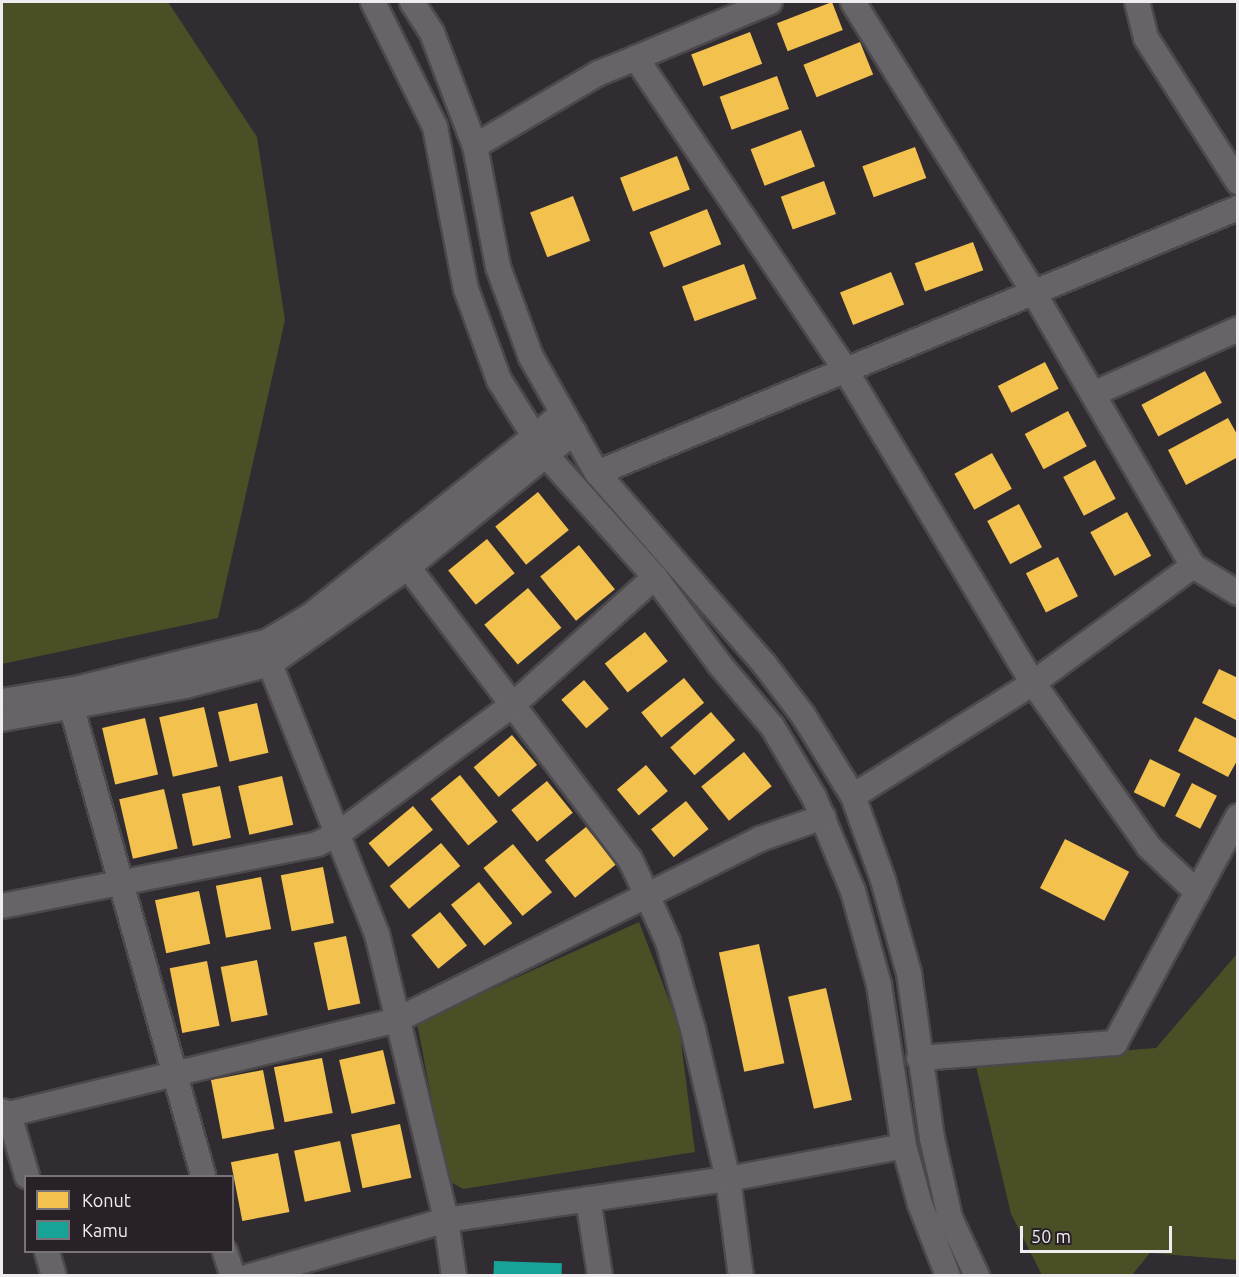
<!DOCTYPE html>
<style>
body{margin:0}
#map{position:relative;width:1239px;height:1277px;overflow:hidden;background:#312c31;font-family:Ubuntu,sans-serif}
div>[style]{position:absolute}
.green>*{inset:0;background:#4a4f25}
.homes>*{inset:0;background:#f2c14e;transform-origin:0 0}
.public>*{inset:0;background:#17a398;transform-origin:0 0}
.roads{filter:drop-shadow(2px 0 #4c494c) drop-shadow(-2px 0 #4c494c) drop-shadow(0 2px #4c494c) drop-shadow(0 -2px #4c494c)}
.minor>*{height:24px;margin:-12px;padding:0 12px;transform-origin:12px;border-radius:12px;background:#676467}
span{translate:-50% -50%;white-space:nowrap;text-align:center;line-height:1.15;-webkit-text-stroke:6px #282228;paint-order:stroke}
.frame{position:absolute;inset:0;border:3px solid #f1ecf0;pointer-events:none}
.legend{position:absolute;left:24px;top:1175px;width:210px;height:78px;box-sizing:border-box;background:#282228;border:2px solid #787378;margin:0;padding:8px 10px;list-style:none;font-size:18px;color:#f1ecf0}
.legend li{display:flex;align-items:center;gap:12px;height:30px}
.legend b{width:30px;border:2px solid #787378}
.scale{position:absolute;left:1020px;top:1226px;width:152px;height:27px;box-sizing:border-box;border:3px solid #f1ecf0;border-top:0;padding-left:8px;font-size:18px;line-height:21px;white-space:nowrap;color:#f1ecf0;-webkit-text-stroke:4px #282228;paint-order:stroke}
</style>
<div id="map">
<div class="green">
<i style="clip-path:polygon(2px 2px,168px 2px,257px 137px,285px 320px,218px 618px,2px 664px)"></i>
<i style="clip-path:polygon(639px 922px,679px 1026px,695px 1152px,463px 1189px,447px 1180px,417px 1023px)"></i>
<i style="clip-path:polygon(1237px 954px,1237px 1260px,1150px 1253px,1132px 1275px,1042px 1275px,1011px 1214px,975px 1062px,1156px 1048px)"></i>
</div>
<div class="homes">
<i style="left:832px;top:2px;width:30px;height:59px;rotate:69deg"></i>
<i style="left:750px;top:32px;width:34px;height:63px;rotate:69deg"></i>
<i style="left:860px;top:42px;width:35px;height:61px;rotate:68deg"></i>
<i style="left:777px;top:76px;width:35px;height:61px;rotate:70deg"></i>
<i style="left:801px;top:130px;width:39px;height:54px;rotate:69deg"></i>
<i style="left:915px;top:147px;width:33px;height:56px;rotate:70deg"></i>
<i style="left:677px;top:156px;width:36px;height:61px;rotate:69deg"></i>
<i style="left:824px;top:181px;width:35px;height:46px;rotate:70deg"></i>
<i style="left:573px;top:196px;width:48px;height:46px;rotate:69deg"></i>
<i style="left:707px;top:209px;width:38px;height:62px;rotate:68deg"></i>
<i style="left:973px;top:242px;width:30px;height:62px;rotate:70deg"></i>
<i style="left:744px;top:264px;width:37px;height:66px;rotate:70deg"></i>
<i style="left:891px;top:272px;width:35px;height:55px;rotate:68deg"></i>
<i style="left:1045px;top:362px;width:30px;height:53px;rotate:63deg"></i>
<i style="left:1205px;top:371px;width:36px;height:72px;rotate:62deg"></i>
<i style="left:1068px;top:411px;width:40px;height:49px;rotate:62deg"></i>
<i style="clip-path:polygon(1228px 418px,1238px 436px,1238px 457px,1186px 485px,1168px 450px)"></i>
<i style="left:992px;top:453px;width:41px;height:43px;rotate:61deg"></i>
<i style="left:1095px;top:460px;width:44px;height:36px;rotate:62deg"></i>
<i style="left:538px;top:492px;width:49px;height:55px;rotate:51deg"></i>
<i style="left:1019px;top:504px;width:49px;height:36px;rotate:62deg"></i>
<i style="left:1127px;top:512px;width:50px;height:42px;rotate:61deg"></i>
<i style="left:487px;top:539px;width:44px;height:50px;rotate:51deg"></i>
<i style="left:579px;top:545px;width:57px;height:50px;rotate:51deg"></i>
<i style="left:1058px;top:557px;width:44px;height:36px;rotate:63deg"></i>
<i style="left:528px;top:588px;width:52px;height:57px;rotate:50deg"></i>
<i style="left:645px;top:632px;width:37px;height:51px;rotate:52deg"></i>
<i style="clip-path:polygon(1219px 669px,1238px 678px,1238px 721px,1202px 703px)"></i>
<i style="left:684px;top:678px;width:32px;height:55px;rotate:51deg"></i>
<i style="left:584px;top:680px;width:38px;height:30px;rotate:49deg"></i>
<i style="left:257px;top:703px;width:51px;height:40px;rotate:77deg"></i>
<i style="left:204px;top:707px;width:61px;height:46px;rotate:77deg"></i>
<i style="left:711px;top:712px;width:37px;height:54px;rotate:49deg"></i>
<i style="clip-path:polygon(1195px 717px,1238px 739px,1238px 759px,1228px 777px,1178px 751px)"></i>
<i style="left:145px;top:718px;width:58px;height:44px;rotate:77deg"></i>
<i style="left:512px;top:735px;width:39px;height:50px;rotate:50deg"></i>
<i style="left:744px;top:752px;width:44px;height:55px;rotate:51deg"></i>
<i style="left:1150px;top:759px;width:34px;height:37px;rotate:26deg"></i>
<i style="left:646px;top:765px;width:34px;height:38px;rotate:50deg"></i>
<i style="left:460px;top:775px;width:60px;height:38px;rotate:51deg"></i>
<i style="left:282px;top:776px;width:50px;height:45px;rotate:77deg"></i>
<i style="left:547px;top:781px;width:41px;height:46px;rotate:51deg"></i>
<i style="left:1192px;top:783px;width:28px;height:37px;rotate:27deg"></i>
<i style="left:220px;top:786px;width:53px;height:39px;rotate:78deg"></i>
<i style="left:164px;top:789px;width:61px;height:46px;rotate:77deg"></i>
<i style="left:686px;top:801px;width:36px;height:45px;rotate:51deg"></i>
<i style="left:413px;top:806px;width:31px;height:58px;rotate:50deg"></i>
<i style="left:586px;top:827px;width:48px;height:53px;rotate:51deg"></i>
<i style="left:1065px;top:839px;width:72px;height:55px;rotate:27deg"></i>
<i style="left:441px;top:843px;width:30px;height:67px;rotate:50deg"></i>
<i style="left:513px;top:844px;width:62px;height:38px;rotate:51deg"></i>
<i style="left:323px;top:867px;width:57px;height:43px;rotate:79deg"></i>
<i style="left:261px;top:877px;width:53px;height:46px;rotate:79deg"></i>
<i style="left:479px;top:882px;width:53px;height:36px;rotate:51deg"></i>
<i style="left:199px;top:891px;width:54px;height:45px;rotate:78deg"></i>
<i style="left:440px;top:912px;width:43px;height:37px;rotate:51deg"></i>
<i style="left:346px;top:936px;width:69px;height:33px;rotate:78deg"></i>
<i style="left:759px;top:944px;width:122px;height:41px;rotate:78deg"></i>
<i style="left:257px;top:960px;width:56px;height:37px;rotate:79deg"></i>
<i style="left:207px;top:961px;width:66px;height:38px;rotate:79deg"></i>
<i style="left:826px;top:988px;width:115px;height:39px;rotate:77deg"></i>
<i style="left:383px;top:1050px;width:55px;height:45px;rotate:77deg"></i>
<i style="left:322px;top:1058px;width:56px;height:49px;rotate:79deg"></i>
<i style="left:263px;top:1070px;width:60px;height:53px;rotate:79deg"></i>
<i style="left:400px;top:1124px;width:55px;height:50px;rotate:78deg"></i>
<i style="left:340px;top:1141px;width:52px;height:47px;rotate:78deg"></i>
<i style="left:278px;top:1153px;width:60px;height:48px;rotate:79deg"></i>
</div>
<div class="public">
<i style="left:494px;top:1261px;width:68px;height:15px;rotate:2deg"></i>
</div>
<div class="roads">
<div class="minor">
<i style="left:373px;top:2px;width:140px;rotate:63.6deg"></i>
<i style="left:435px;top:127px;width:165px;rotate:79.2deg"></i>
<i style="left:466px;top:289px;width:97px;rotate:70.1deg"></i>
<i style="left:499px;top:380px;width:89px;rotate:57.9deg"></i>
<i style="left:546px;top:455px;width:164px;rotate:48.2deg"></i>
<i style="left:655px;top:577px;width:109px;rotate:53.5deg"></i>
<i style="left:720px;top:665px;width:80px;rotate:49.6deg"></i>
<i style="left:772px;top:726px;width:82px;rotate:59.4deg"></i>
<i style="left:814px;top:797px;width:102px;rotate:67.5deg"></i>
<i style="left:853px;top:891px;width:98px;rotate:74.5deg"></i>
<i style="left:879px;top:985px;width:163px;rotate:81.2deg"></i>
<i style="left:904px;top:1146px;width:60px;rotate:74.6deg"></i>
<i style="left:920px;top:1204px;width:77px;rotate:68.7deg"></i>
<i style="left:412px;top:2px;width:37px;rotate:57deg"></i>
<i style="left:432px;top:33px;width:121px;rotate:69.2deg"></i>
<i style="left:475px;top:146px;width:123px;rotate:79.2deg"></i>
<i style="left:498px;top:267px;width:96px;rotate:69.9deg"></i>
<i style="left:531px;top:357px;width:133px;rotate:60.4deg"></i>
<i style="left:597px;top:473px;width:255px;rotate:48.8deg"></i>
<i style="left:765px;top:665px;width:63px;rotate:52.8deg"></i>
<i style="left:803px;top:715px;width:95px;rotate:58.3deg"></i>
<i style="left:853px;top:796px;width:89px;rotate:70.3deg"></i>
<i style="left:883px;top:880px;width:97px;rotate:74.4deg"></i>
<i style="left:909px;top:973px;width:167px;rotate:82.1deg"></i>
<i style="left:932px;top:1138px;width:82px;rotate:77.3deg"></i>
<i style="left:950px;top:1218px;width:64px;rotate:65deg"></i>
<i style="left:853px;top:2px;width:343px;rotate:58.1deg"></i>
<i style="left:1034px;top:293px;width:316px;rotate:59.8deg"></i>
<i style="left:1193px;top:566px;width:52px;rotate:31deg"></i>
<i style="left:1137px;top:2px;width:37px;rotate:76deg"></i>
<i style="left:1146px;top:38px;width:171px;rotate:57.4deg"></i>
<i style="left:636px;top:58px;width:145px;rotate:-22.7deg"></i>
<i style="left:475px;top:146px;width:144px;rotate:-30.5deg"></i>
<i style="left:599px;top:73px;width:40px;rotate:-22deg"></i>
<i style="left:636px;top:58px;width:377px;rotate:56.1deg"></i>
<i style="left:846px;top:371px;width:364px;rotate:59.1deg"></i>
<i style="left:1033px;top:683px;width:201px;rotate:54.7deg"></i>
<i style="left:1149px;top:847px;width:66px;rotate:43.2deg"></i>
<i style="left:1093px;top:394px;width:159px;rotate:-24.1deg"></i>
<i style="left:597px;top:473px;width:694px;rotate:-22.46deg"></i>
<i style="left:408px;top:567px;width:367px;rotate:52.8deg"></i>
<i style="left:630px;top:859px;width:40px;rotate:65deg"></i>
<i style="left:647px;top:895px;width:51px;rotate:65.9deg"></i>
<i style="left:668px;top:942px;width:91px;rotate:74deg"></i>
<i style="left:693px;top:1029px;width:154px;rotate:76.9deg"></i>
<i style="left:728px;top:1179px;width:98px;rotate:82.4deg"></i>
<i style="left:270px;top:664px;width:290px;rotate:68.4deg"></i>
<i style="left:377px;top:934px;width:294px;rotate:76.4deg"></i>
<i style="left:446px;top:1220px;width:57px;rotate:81.9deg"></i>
<i style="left:2px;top:701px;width:79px;rotate:-9.5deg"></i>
<i style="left:80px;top:688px;width:194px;rotate:-14deg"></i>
<i style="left:268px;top:641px;width:49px;rotate:-30.8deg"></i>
<i style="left:310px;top:616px;width:324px;rotate:-38.7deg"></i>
<i style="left:71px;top:705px;width:489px;rotate:74.3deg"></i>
<i style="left:2px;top:719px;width:187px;rotate:-10.2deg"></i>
<i style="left:186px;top:686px;width:87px;rotate:-14.7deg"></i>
<i style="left:270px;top:664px;width:169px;rotate:-35.1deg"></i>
<i style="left:408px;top:567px;width:214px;rotate:-39.1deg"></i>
<i style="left:853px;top:796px;width:213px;rotate:-32.1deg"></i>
<i style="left:1033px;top:683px;width:198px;rotate:-36.2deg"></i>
<i style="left:2px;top:906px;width:321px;rotate:-11.1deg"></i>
<i style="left:317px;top:844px;width:23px;rotate:-25deg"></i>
<i style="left:338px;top:834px;width:220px;rotate:-36.5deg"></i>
<i style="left:515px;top:703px;width:188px;rotate:-42deg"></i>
<i style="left:919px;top:1058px;width:197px;rotate:-4.4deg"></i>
<i style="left:1115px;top:1043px;width:258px;rotate:-61.5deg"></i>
<i style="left:2px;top:1111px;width:8px;rotate:23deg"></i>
<i style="left:9px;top:1114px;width:399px;rotate:-13.6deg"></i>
<i style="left:397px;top:1020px;width:406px;rotate:-26.5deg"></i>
<i style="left:760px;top:839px;width:67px;rotate:-19.2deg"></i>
<i style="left:9px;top:1114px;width:65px;rotate:73.8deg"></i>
<i style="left:588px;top:1199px;width:78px;rotate:81.1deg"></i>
<i style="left:47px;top:1252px;width:25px;rotate:74deg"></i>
<i style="left:225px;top:1252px;width:25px;rotate:72deg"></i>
<i style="left:250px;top:1276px;width:204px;rotate:-15.9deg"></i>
<i style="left:446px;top:1220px;width:285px;rotate:-8.3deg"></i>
<i style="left:728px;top:1179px;width:179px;rotate:-10.6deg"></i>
</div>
</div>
<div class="frame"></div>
<ul class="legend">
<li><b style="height:16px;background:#f2c14e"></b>Konut</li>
<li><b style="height:16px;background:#17a398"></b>Kamu</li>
</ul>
<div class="scale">50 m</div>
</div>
